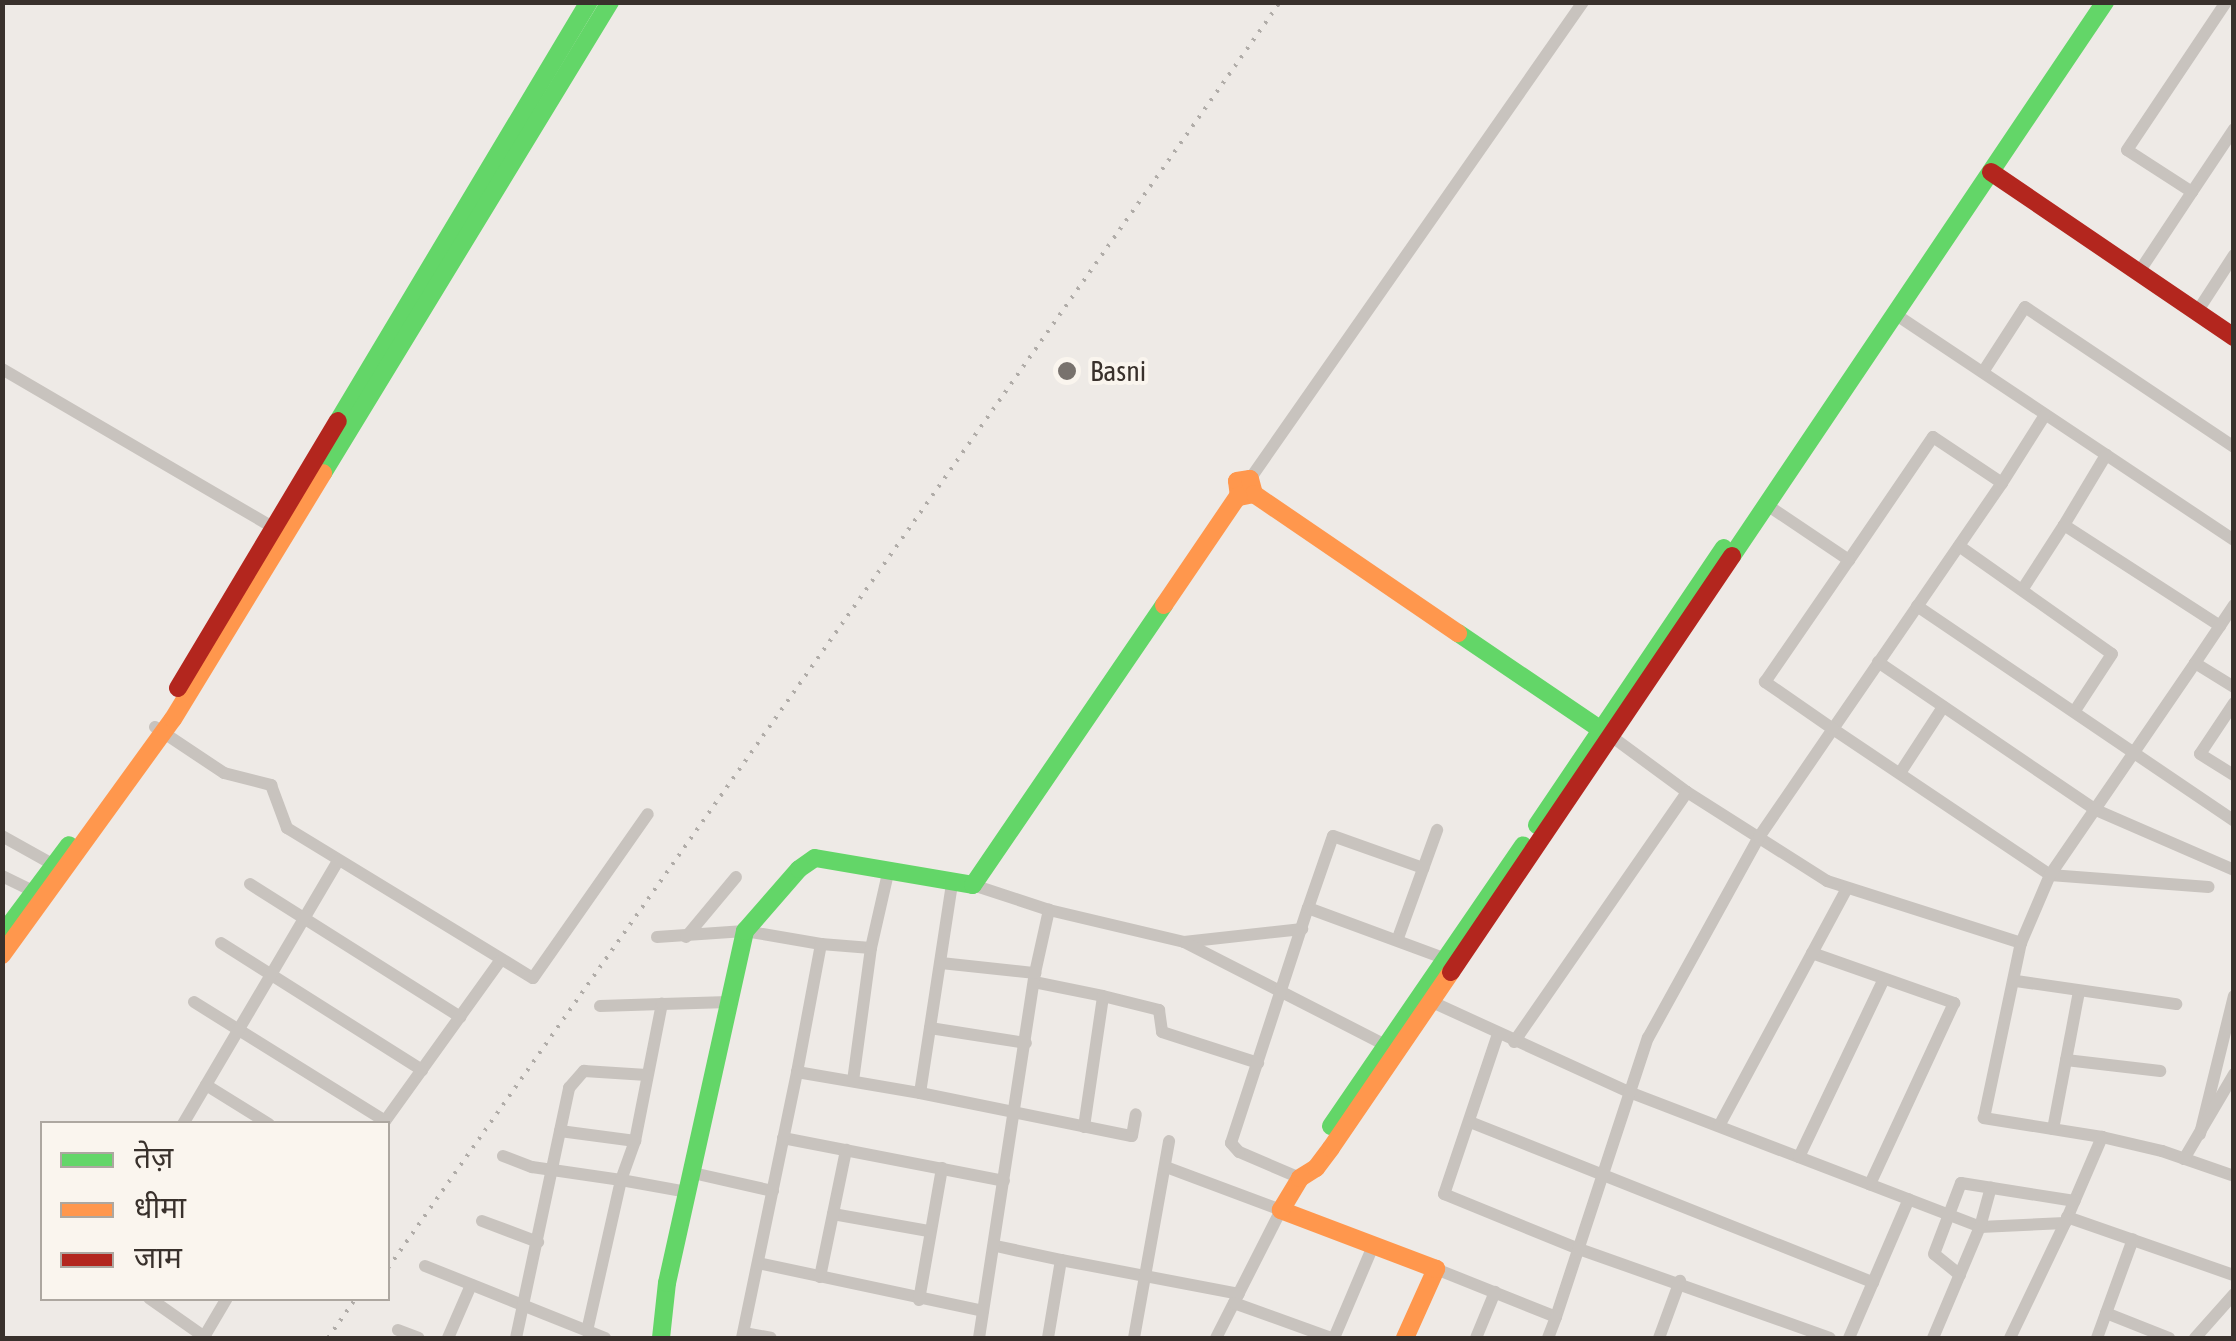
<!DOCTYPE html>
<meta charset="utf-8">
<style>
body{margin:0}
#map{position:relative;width:2236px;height:1341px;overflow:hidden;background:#eeeae6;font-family:"Asap Condensed","Noto Sans Devanagari",sans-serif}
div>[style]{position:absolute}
.street>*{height:12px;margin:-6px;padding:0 6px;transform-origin:6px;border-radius:6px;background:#c8c3be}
.fast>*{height:18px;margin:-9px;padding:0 9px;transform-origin:9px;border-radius:9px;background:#63d668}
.slow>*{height:18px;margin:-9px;padding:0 9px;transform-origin:9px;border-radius:9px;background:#ff974d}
.jam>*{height:18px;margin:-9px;padding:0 9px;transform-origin:9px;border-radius:9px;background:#b3261e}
.rail>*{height:4px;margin-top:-2px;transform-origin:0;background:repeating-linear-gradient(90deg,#b0aca8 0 2.5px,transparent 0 10.5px)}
.dots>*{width:28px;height:28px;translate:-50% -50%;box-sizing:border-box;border:5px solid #faf5ee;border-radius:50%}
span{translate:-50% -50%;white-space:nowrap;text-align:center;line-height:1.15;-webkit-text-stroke:8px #faf5ee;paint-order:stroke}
.poi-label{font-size:28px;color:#39312c}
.left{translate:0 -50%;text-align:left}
.frame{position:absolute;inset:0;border:5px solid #39312c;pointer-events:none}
.legend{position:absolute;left:40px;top:1121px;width:350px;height:180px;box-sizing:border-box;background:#faf5ee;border:2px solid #ada7a0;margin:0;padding:12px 18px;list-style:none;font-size:30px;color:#39312c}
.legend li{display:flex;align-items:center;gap:20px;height:50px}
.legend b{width:50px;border:2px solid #ada7a0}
</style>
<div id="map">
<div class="street">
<i style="left:2192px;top:192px;width:76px;rotate:-56.3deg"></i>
<i style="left:2139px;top:272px;width:96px;rotate:-56.5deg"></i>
<i style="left:2192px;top:192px;width:77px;rotate:-147.1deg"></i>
<i style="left:2127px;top:150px;width:178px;rotate:-56.2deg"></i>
<i style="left:2197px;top:312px;width:68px;rotate:-57deg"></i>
<i style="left:1895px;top:314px;width:407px;rotate:33.7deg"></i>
<i style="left:2px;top:369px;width:323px;rotate:30.3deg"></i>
<i style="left:1983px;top:372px;width:77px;rotate:-57.1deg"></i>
<i style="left:2025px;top:307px;width:252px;rotate:33.8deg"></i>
<i style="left:1250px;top:479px;width:582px;rotate:-55.08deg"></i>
<i style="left:2002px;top:483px;width:298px;rotate:124.5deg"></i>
<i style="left:1833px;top:729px;width:262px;rotate:33.9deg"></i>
<i style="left:2050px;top:875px;width:159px;rotate:4.3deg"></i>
<i style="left:1767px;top:505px;width:99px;rotate:33.9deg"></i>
<i style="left:1849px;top:560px;width:149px;rotate:-55.7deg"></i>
<i style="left:1933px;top:437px;width:83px;rotate:33.7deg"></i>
<i style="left:2002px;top:483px;width:80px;rotate:-57.7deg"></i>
<i style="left:2064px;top:525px;width:82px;rotate:-59deg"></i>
<i style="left:1959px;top:546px;width:187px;rotate:35.2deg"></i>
<i style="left:2112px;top:654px;width:69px;rotate:123.2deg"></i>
<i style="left:2022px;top:590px;width:77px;rotate:-57.1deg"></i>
<i style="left:2064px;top:525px;width:186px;rotate:32.9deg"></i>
<i style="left:2234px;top:605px;width:70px;rotate:123.9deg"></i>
<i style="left:2195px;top:663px;width:46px;rotate:31.6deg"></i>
<i style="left:1917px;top:606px;width:383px;rotate:34.1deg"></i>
<i style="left:1878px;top:662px;width:263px;rotate:34.2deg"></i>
<i style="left:2096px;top:810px;width:150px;rotate:23.5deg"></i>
<i style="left:2234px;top:703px;width:61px;rotate:123.7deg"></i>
<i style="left:2200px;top:754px;width:40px;rotate:32deg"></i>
<i style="left:155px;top:727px;width:83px;rotate:33.7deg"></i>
<i style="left:224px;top:773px;width:49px;rotate:14.3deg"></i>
<i style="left:271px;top:785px;width:46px;rotate:69.6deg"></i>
<i style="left:287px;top:828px;width:288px;rotate:31.4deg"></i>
<i style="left:533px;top:978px;width:200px;rotate:-55deg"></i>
<i style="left:1611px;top:736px;width:94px;rotate:36.4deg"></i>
<i style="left:1687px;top:792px;width:166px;rotate:32.4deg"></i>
<i style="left:1827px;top:881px;width:204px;rotate:17.7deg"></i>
<i style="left:1900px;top:773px;width:79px;rotate:-56.9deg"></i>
<i style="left:2px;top:836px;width:60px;rotate:29.1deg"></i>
<i style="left:2px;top:876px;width:37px;rotate:26deg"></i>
<i style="left:250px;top:884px;width:249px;rotate:32.3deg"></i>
<i style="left:973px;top:885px;width:80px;rotate:18.2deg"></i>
<i style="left:1049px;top:910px;width:139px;rotate:13.3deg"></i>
<i style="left:1184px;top:942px;width:119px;rotate:-6.3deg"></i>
<i style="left:1308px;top:908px;width:76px;rotate:-70.9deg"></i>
<i style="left:1333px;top:836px;width:96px;rotate:19.6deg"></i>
<i style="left:657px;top:937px;width:88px;rotate:-3.9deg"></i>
<i style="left:745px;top:931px;width:77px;rotate:9.7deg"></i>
<i style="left:821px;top:944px;width:130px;rotate:100.6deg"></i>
<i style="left:797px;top:1072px;width:125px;rotate:9.7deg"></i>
<i style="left:920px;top:1093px;width:212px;rotate:-81.3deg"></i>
<i style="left:686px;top:937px;width:78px;rotate:-50.2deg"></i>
<i style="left:1398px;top:938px;width:115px;rotate:-70.1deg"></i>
<i style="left:221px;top:943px;width:238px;rotate:32.3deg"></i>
<i style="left:1186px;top:943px;width:224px;rotate:27.1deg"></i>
<i style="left:821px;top:944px;width:50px;rotate:4.6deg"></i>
<i style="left:1812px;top:953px;width:151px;rotate:19.4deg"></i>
<i style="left:1954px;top:1003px;width:200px;rotate:114.9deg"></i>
<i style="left:941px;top:963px;width:95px;rotate:6.1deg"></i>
<i style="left:2016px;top:981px;width:162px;rotate:8.2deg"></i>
<i style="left:1034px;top:982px;width:70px;rotate:11.5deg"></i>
<i style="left:1430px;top:1001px;width:219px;rotate:24.6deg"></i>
<i style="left:1629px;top:1092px;width:376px;rotate:21deg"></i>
<i style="left:1980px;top:1227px;width:85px;rotate:-2.7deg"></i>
<i style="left:2065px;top:1223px;width:94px;rotate:-66.7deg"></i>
<i style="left:2102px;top:1137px;width:62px;rotate:13.1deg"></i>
<i style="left:2162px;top:1151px;width:76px;rotate:19.1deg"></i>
<i style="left:194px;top:1002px;width:225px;rotate:31.9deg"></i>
<i style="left:385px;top:1121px;width:197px;rotate:-54.3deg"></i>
<i style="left:600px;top:1006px;width:62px;rotate:-1.8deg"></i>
<i style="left:930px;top:1028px;width:97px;rotate:8.9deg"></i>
<i style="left:1498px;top:1034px;width:169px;rotate:108.6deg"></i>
<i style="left:1444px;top:1194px;width:146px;rotate:22.2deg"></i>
<i style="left:1579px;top:1249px;width:266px;rotate:19.5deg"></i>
<i style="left:1514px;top:1042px;width:304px;rotate:-55.3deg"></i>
<i style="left:2066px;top:1060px;width:95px;rotate:6.7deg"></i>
<i style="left:853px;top:1081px;width:134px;rotate:-82.3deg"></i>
<i style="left:871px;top:948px;width:77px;rotate:-77.2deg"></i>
<i style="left:206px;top:1085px;width:74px;rotate:31.8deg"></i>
<i style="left:920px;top:1093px;width:216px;rotate:11.5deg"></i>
<i style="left:1132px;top:1136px;width:22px;rotate:-80deg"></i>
<i style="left:1470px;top:1122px;width:434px;rotate:21.7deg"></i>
<i style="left:183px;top:1124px;width:305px;rotate:-59.5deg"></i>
<i style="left:1719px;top:1126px;width:270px;rotate:-61.7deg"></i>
<i style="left:1084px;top:1127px;width:132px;rotate:-81.7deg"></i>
<i style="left:1103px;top:996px;width:58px;rotate:14deg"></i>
<i style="left:1159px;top:1010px;width:22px;rotate:82deg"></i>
<i style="left:1162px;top:1032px;width:101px;rotate:17.9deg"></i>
<i style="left:2053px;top:1129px;width:140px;rotate:-79.3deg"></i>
<i style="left:560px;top:1131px;width:76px;rotate:7.6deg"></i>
<i style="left:2200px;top:1134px;width:142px;rotate:-76.2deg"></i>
<i style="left:2102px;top:1137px;width:120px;rotate:-170.9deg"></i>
<i style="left:1984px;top:1118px;width:179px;rotate:-78.1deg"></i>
<i style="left:2021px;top:943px;width:74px;rotate:-66.9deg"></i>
<i style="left:2050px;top:875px;width:257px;rotate:-55.6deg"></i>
<i style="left:783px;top:1138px;width:225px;rotate:11deg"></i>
<i style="left:503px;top:1156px;width:31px;rotate:21deg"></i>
<i style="left:532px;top:1167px;width:90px;rotate:8.3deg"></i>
<i style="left:621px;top:1180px;width:41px;rotate:-70.3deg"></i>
<i style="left:635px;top:1141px;width:140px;rotate:-78.9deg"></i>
<i style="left:662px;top:1004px;width:67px;rotate:-1.7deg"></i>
<i style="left:1799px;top:1157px;width:197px;rotate:-64.5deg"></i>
<i style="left:2184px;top:1159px;width:99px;rotate:-59.5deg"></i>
<i style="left:1166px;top:1167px;width:123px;rotate:20.5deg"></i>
<i style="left:1281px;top:1210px;width:144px;rotate:116.9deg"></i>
<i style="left:693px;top:1173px;width:82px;rotate:12.7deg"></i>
<i style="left:1300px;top:1178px;width:66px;rotate:-156.9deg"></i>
<i style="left:1239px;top:1152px;width:12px;rotate:-132deg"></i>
<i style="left:1231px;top:1143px;width:247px;rotate:-71.9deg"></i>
<i style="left:1308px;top:908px;width:144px;rotate:20.3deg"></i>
<i style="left:833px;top:1214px;width:97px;rotate:10.1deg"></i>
<i style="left:2067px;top:1217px;width:177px;rotate:19.2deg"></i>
<i style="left:482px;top:1221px;width:60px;rotate:20.6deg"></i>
<i style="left:996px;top:1246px;width:66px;rotate:12.2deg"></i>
<i style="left:1061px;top:1260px;width:79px;rotate:99.5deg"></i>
<i style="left:1061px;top:1260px;width:181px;rotate:10.8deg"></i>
<i style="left:758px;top:1263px;width:230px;rotate:12deg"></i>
<i style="left:425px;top:1266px;width:194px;rotate:21.8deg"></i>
<i style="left:1436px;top:1269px;width:129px;rotate:21.8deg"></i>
<i style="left:1556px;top:1317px;width:294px;rotate:-71.8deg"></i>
<i style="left:1648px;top:1038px;width:230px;rotate:-61.1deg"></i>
<i style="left:1759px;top:837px;width:131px;rotate:-55.6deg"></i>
<i style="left:1833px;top:729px;width:83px;rotate:-145.3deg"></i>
<i style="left:1765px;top:682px;width:148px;rotate:-55.5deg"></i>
<i style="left:1960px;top:1275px;width:33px;rotate:-141deg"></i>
<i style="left:1934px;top:1254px;width:76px;rotate:-69.2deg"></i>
<i style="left:1961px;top:1183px;width:115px;rotate:9deg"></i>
<i style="left:820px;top:1277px;width:130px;rotate:-78.4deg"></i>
<i style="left:149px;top:1298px;width:70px;rotate:35.1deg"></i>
<i style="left:919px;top:1300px;width:134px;rotate:-80.1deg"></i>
<i style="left:1234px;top:1303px;width:103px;rotate:19.8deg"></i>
<i style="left:2106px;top:1313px;width:68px;rotate:21.6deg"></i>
<i style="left:398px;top:1330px;width:22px;rotate:21deg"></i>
<i style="left:587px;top:1331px;width:155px;rotate:-77.3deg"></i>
<i style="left:621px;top:1180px;width:68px;rotate:10.2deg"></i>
<i style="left:744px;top:1333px;width:27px;rotate:10deg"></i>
<i style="left:204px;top:1337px;width:45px;rotate:-59.5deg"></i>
<i style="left:448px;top:1338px;width:58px;rotate:-66.5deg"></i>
<i style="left:516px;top:1338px;width:256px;rotate:-78deg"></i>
<i style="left:569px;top:1088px;width:23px;rotate:-49deg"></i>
<i style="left:584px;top:1071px;width:63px;rotate:3.6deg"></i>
<i style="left:742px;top:1338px;width:272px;rotate:-78.3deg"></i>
<i style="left:979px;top:1338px;width:369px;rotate:-81.3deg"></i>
<i style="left:1035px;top:973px;width:65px;rotate:-77.5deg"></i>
<i style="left:1134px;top:1338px;width:200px;rotate:-79.9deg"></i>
<i style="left:1334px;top:1338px;width:100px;rotate:-67deg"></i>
<i style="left:1476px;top:1338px;width:50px;rotate:-67.6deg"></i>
<i style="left:1548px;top:1338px;width:22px;rotate:-69deg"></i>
<i style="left:1659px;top:1338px;width:61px;rotate:-69.8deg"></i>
<i style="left:1849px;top:1338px;width:151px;rotate:-66.7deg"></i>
<i style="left:1933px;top:1338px;width:121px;rotate:-67.1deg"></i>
<i style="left:1980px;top:1227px;width:41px;rotate:-74.6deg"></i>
<i style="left:2010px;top:1338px;width:127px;rotate:-64.4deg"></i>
<i style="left:2097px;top:1338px;width:105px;rotate:-70deg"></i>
<i style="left:2195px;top:1338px;width:59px;rotate:-48.4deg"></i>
</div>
<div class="fast">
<i style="left:338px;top:421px;width:488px;rotate:-59.1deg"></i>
<i style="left:323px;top:473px;width:552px;rotate:-58.64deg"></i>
<i style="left:1732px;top:556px;width:668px;rotate:-56.05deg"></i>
<i style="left:1458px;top:633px;width:180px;rotate:34.1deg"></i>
<i style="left:1537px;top:825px;width:334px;rotate:-56deg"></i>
<i style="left:2px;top:935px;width:112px;rotate:-53.3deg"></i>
<i style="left:1331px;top:1126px;width:340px;rotate:-55.6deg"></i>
<i style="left:661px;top:1338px;width:55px;rotate:-83.8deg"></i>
<i style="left:667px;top:1283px;width:361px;rotate:-77.5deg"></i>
<i style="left:745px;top:931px;width:82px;rotate:-48.9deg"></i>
<i style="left:799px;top:869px;width:19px;rotate:-35deg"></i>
<i style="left:815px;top:858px;width:160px;rotate:9.7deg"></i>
<i style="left:973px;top:885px;width:339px;rotate:-55.7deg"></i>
</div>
<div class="slow">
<i style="left:1254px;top:494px;width:15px;rotate:169deg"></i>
<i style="left:1239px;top:497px;width:16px;rotate:-97deg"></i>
<i style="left:1237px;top:481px;width:13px;rotate:-9deg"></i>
<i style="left:1250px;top:479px;width:16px;rotate:75deg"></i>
<i style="left:1254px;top:494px;width:247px;rotate:34.3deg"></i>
<i style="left:1164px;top:605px;width:132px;rotate:-55.8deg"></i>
<i style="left:2px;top:955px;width:291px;rotate:-54.1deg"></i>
<i style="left:173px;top:719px;width:288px;rotate:-58.6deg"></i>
<i style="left:1405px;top:1338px;width:76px;rotate:-65.8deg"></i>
<i style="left:1436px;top:1269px;width:166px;rotate:-159.2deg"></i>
<i style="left:1281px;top:1210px;width:37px;rotate:-59deg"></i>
<i style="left:1300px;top:1178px;width:19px;rotate:-32deg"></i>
<i style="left:1316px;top:1168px;width:25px;rotate:-53deg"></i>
<i style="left:1331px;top:1148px;width:213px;rotate:-55.7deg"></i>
</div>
<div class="jam">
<i style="left:1991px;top:172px;width:294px;rotate:34.2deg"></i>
<i style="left:178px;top:688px;width:311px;rotate:-59.1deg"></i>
<i style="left:1451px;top:972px;width:502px;rotate:-55.96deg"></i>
</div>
<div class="rail">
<i style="left:388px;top:1268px;width:1549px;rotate:-54.83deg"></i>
<i style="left:328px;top:1338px;width:49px;rotate:-55deg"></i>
</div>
<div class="dots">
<i style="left:1067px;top:371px;background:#78726d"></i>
</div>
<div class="poi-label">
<span class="left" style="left:1090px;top:371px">Basni</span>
</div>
<div class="frame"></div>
<ul class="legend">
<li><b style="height:12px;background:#63d668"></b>तेज़</li>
<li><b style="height:12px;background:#ff974d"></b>धीमा</li>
<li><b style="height:12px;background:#b3261e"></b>जाम</li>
</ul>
</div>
